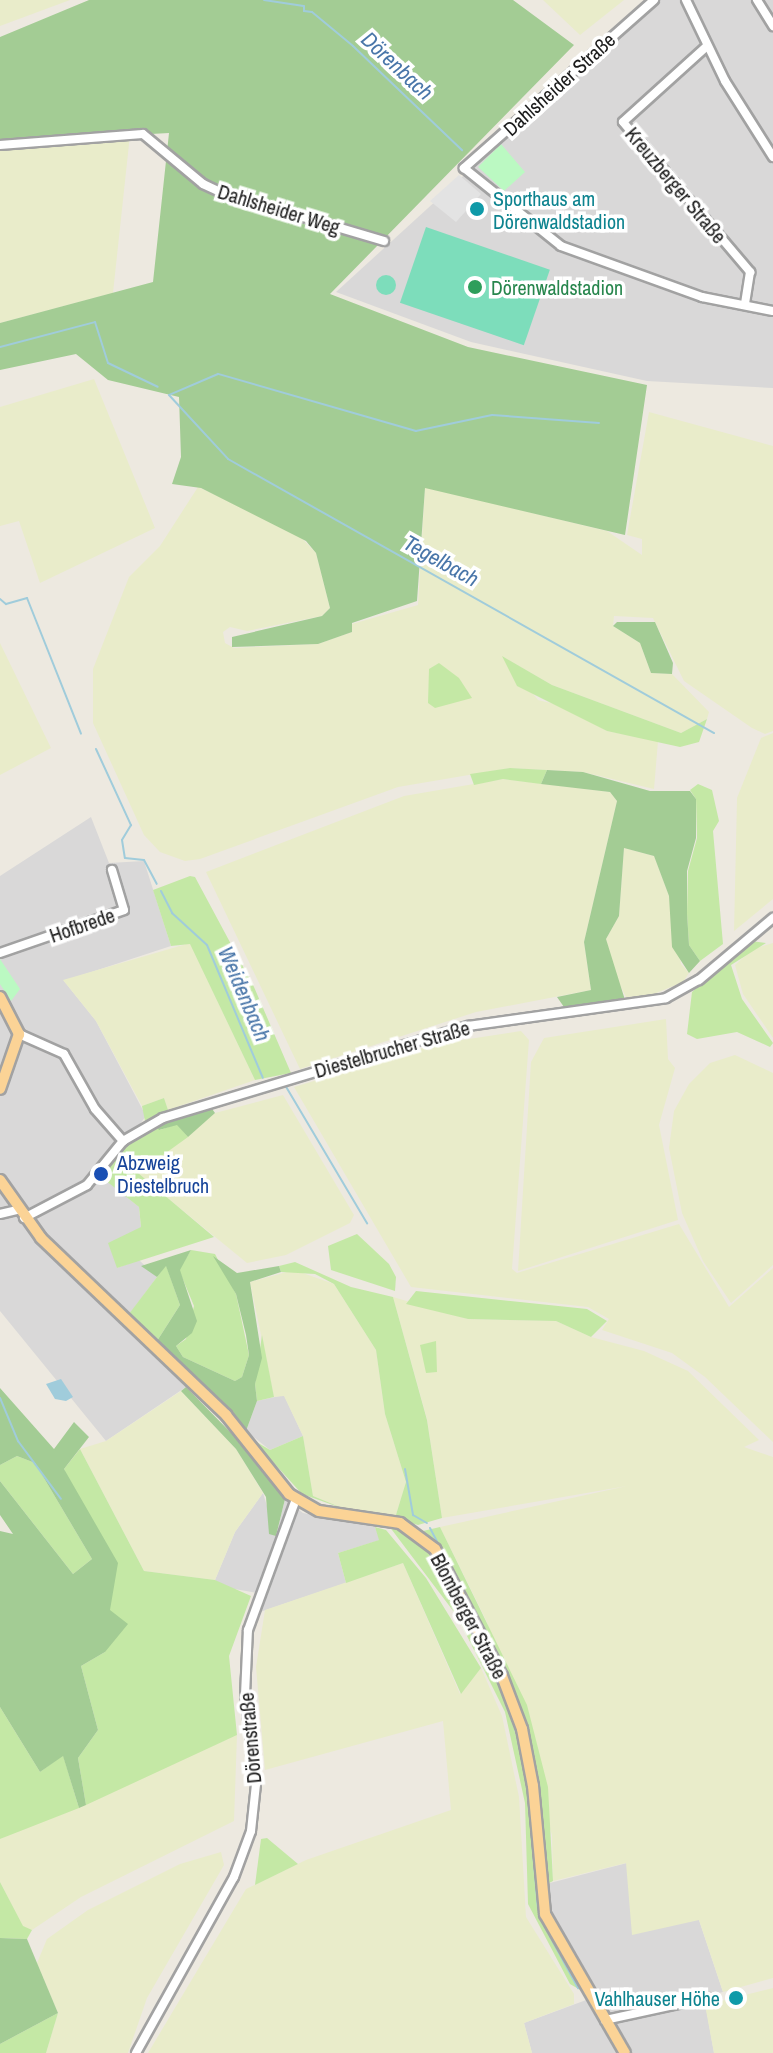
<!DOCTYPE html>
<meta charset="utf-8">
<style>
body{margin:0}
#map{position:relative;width:773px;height:2053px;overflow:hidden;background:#ede9e0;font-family:"Archivo Narrow",sans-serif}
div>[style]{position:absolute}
.residential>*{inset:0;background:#d9d8d8}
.farmland>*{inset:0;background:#e9ecca}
.grass>*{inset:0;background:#c4e8a5}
.forest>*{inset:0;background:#a3cc94}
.park>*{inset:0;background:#bbf9c2}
.pitch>*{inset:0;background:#7dddbb;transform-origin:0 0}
.round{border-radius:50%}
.parking>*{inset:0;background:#e3e3e3}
.water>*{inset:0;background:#a0ccdb}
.stream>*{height:2px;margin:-1px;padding:0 1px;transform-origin:1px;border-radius:1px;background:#a0ccdb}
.roads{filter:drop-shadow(2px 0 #a2a2a2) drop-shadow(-2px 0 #a2a2a2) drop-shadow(0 2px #a2a2a2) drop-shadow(0 -2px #a2a2a2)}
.minor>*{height:8px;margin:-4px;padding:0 4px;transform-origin:4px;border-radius:4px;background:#fff}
.major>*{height:10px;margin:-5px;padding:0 5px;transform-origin:5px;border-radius:5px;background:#fbd396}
.dots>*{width:22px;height:22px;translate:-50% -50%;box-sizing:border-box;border:4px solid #fff;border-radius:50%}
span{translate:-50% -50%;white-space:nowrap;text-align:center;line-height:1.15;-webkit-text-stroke:7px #fff;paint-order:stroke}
.street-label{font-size:20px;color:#1b1b1b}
.culture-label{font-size:20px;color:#0d838f}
.left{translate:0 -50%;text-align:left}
.right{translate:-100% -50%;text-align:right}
.leisure-label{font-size:20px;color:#27864d}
.transit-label{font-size:20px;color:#164399}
.water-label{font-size:22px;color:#4976a9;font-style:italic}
</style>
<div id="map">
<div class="residential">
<i style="clip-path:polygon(656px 0,773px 0,773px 388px,647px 381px,471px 342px,336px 292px)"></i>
<i style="clip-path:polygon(91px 817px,109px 863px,144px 861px,171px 946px,64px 981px,96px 1021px,146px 1116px,101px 1176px,139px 1207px,141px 1227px,117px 1268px,139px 1260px,157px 1277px,123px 1323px,186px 1387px,106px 1441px,0 1311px,0 876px)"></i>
<i style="clip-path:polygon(284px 1395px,303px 1436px,270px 1450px,246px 1431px,257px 1401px)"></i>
<i style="clip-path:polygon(263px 1493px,276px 1536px,285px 1499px,303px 1513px,375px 1527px,380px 1540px,338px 1553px,346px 1583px,257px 1613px,264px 1594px,223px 1587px,215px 1580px,235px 1532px)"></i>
<i style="clip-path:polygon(627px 1863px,699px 1920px,723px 1992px,704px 1996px,714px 2053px,532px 2053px,524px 2023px,597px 1996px,555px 1924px,546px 1884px)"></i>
</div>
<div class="farmland">
<i style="clip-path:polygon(0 0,70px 0,0 26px)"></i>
<i style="clip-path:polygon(543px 0,624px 0,580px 35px)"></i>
<i style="clip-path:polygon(130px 135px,113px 293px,0 323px,0 150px,7px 142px)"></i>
<i style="clip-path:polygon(94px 379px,155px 528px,40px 583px,19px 521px,0 526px,0 407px)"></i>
<i style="clip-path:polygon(649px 412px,773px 446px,773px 731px,765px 734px,752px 728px,684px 681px,653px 618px,614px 616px,613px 626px,640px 643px,651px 673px,672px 674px,709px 712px,707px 719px,681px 733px,552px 685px,503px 657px,538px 700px,563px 706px,607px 731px,658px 741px,654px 789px,583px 772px,510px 768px,398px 787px,200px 859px,185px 861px,160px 852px,144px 835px,93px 723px,93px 669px,129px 577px,160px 546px,198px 487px,294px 530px,316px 553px,330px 608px,322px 616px,247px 631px,230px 627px,223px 632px,225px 643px,234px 648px,318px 644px,352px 632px,352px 624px,418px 605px,425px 487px,607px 531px,642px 555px,642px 539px,627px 535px)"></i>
<i style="clip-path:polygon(0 643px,51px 748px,0 775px)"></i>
<i style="clip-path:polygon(773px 733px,773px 899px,734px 931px,737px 798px,761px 738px)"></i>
<i style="clip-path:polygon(503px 779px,610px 792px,617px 801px,584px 942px,591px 990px,476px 1012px,300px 1069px,206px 872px,404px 796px)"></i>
<i style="clip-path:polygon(624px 848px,654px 856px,669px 896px,681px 964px,689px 973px,683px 982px,649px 996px,626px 997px,612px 969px,606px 939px,619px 916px)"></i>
<i style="clip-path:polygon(190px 943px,255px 1080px,168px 1110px,164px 1098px,142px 1106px,96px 1021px,63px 980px)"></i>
<i style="clip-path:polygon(773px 943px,773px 1038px,743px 994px,735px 965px,753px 949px)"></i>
<i style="clip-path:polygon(666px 1019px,668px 1059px,675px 1068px,659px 1125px,678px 1220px,518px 1271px,531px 1062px,544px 1038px)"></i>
<i style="clip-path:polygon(521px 1031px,529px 1040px,512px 1269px,517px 1273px,679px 1224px,729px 1307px,773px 1268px,773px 1442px,705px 1377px,672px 1353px,602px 1330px,609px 1319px,588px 1307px,411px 1287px,294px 1087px,436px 1044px)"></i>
<i style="clip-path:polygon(735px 1055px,773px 1073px,773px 1265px,731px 1303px,703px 1261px,682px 1213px,669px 1148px,674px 1111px,689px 1084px,710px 1063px)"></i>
<i style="clip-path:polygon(283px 1095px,354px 1215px,350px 1223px,286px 1255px,247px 1263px,137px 1173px,215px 1113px)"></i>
<i style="clip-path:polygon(294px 1270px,334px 1284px,376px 1350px,385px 1414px,406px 1482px,395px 1518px,347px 1510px,313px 1496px,303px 1436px,284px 1396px,274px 1397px,250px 1282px)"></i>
<i style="clip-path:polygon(393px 1297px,468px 1319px,556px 1321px,591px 1337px,644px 1351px,688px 1371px,759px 1440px,744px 1447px,773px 1457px,773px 1978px,723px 1992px,699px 1920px,632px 1935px,626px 1863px,553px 1881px,552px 1835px,487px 1622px,440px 1527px,627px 1486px,442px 1518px,427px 1419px)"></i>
<i style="clip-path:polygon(181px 1391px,236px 1449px,263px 1493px,235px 1532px,215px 1580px,144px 1571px,80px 1449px,106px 1441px)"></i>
<i style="clip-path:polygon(403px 1563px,460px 1694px,481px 1668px,502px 1716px,519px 1797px,526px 1917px,574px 1994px,574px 2004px,524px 2023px,532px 2053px,148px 2053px,246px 1889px,306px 1860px,451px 1810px,443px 1721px,265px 1770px,256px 1667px,265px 1610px)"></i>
<i style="clip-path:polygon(237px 1735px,234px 1821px,81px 1897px,32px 1930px,23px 1927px,0 1882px,0 1839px)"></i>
<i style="clip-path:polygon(221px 1852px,224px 1865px,147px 1998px,128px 2053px,46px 2053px,58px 2013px,37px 1963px,47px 1939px,88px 1910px,180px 1864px)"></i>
<i style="clip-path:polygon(773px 1988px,773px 2053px,714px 2053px,705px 2005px)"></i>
</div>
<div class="grass">
<i style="clip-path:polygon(502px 656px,552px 685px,681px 733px,707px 719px,699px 742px,680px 747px,607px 731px,517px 686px)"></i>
<i style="clip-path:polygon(439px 663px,459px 678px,472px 698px,435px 708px,428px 703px,429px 669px)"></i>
<i style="clip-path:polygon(510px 768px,547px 770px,541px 784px,503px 779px,474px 785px,470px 774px)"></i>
<i style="clip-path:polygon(698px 784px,712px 790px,719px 821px,713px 831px,723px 944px,700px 961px,689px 945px,687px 913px,688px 871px,697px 838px,696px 799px,690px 790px)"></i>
<i style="clip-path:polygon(190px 876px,195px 877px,254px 987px,291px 1073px,255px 1080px,190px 944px,171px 946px,153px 890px)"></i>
<i style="clip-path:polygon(751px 941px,766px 943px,731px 965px,742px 999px,773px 1043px,770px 1047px,737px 1032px,697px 1039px,687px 1034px,692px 992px)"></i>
<i style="clip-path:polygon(164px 1098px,168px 1110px,145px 1121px,142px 1106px)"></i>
<i style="clip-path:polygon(177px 1124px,188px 1137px,138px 1173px,214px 1237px,117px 1268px,108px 1243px,141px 1227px,139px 1207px,100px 1176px,128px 1142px,156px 1125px,160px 1130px)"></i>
<i style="clip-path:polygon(357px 1234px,389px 1264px,396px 1277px,395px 1291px,331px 1270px,328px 1246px)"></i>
<i style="clip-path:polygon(191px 1250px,215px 1254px,236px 1294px,249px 1355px,242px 1377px,235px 1381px,183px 1357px,176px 1346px,186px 1339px,194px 1306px,179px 1270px)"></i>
<i style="clip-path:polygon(295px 1262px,351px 1287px,393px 1297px,427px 1420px,442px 1518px,418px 1525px,395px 1518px,406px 1482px,385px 1414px,376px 1350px,334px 1284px,315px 1274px,281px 1272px,279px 1266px)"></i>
<i style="clip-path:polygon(166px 1265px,180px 1305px,157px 1341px,129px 1314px)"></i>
<i style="clip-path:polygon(416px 1291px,587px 1309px,607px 1321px,591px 1337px,556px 1321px,468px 1319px,406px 1304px)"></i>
<i style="clip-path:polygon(262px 1335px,274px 1397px,257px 1401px,255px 1384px)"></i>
<i style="clip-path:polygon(436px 1341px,437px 1372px,426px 1373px,420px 1345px)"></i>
<i style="clip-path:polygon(303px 1436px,313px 1496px,347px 1510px,302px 1494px,253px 1440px,270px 1450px)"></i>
<i style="clip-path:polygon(80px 1449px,144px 1571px,215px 1580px,251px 1596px,229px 1656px,237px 1735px,86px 1805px,78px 1758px,98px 1730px,81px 1666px,105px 1652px,110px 1611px,64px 1469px)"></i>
<i style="clip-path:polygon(17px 1456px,35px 1463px,92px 1559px,73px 1574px,0 1481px,0 1465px)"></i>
<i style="clip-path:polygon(389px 1526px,398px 1527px,434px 1553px,501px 1683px,529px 1781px,540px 1908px,582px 1991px,570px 1984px,528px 1904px,525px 1803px,505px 1712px,457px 1616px)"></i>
<i style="clip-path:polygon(375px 1527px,386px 1530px,426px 1578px,481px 1668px,461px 1694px,403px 1563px,346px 1583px,338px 1553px,379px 1540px)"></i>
<i style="clip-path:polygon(440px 1527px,527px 1705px,548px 1787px,553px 1881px,547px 1884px,549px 1901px,520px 1711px,434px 1543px,423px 1531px)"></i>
<i style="clip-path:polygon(0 1707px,40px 1772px,63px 1755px,79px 1808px,0 1839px)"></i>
<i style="clip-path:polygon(267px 1838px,298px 1864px,255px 1885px,261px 1839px)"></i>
<i style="clip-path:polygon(0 1882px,23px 1926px,32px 1930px,27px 1939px,0 1938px)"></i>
<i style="clip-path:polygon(58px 2013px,46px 2053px,0 2053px,0 2044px)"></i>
</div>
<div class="forest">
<i style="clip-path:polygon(89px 0,513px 0,574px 45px,330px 294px,468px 347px,647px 385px,625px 535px,425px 488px,417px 601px,352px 623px,352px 632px,318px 644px,232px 647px,232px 637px,322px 616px,330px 608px,316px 553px,306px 541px,201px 488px,172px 484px,181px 457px,179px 397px,108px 380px,76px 354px,0 370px,0 323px,153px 282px,169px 133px,7px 142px,0 150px,0 37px)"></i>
<i style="clip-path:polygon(617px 622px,655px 622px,673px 663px,672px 674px,651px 673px,640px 643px,613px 626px)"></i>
<i style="clip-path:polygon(547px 770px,583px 772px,650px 791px,690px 791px,696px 799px,696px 838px,687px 871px,687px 913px,689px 945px,700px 961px,689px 973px,672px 947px,669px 896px,654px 856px,624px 848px,619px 916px,606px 939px,625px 1000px,564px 1007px,557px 997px,591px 990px,584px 942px,617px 801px,610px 792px,541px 784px)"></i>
<i style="clip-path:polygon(210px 1106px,215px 1113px,188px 1137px,177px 1125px,159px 1130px,156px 1125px)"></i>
<i style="clip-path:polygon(191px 1250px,180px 1270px,197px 1321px,192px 1333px,176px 1346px,183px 1357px,235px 1381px,242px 1377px,249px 1355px,246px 1335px,236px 1294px,213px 1256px,237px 1273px,279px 1266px,281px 1272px,250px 1282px,262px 1358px,255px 1384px,257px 1401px,246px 1431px,157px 1341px,180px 1305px,166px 1266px,157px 1277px,141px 1266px)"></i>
<i style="clip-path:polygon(186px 1387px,238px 1440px,285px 1499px,276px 1536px,269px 1534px,266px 1497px,236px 1449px,181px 1391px)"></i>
<i style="clip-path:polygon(0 1388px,54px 1449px,74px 1422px,89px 1437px,64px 1469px,118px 1563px,110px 1610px,128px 1624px,105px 1652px,81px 1666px,98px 1730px,78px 1758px,86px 1805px,79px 1808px,63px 1756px,40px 1772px,0 1707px,0 1531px,13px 1534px,0 1515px,0 1481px,73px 1574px,92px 1559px,35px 1463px,17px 1456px,0 1465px)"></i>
<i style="clip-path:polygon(0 1938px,27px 1939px,58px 2013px,0 2044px)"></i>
</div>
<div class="park">
<i style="clip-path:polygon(501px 144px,525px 172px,504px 191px,478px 167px)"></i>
<i style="clip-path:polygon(0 959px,20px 989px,11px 1001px,0 984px)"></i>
</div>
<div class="pitch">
<i style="left:426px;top:227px;width:131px;height:80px;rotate:19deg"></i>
<i class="round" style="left:376px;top:275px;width:20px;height:20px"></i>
</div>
<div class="parking">
<i style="clip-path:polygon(459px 175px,481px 194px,456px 222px,430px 201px)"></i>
</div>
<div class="water">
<i style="clip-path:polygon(61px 1379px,73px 1397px,66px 1401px,55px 1399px,46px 1384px)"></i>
</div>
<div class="stream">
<i style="left:264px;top:0;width:40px;rotate:8.5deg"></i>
<i style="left:304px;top:6px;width:5px;rotate:90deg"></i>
<i style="left:304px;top:11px;width:8px;rotate:7deg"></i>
<i style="left:312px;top:12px;width:53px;rotate:39.7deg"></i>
<i style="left:353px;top:46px;width:151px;rotate:43.7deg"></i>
<i style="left:0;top:347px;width:98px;rotate:-14.7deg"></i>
<i style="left:95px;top:322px;width:43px;rotate:72.4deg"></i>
<i style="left:108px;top:363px;width:55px;rotate:25.6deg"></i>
<i style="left:599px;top:423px;width:107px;rotate:-175.7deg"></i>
<i style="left:492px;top:415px;width:78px;rotate:168.1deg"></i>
<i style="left:416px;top:431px;width:206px;rotate:-163.9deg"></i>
<i style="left:218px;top:374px;width:53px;rotate:156.8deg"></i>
<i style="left:169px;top:395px;width:87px;rotate:47.3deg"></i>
<i style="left:228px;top:459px;width:558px;rotate:29.41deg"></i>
<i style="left:0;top:599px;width:8px;rotate:40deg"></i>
<i style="left:6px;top:604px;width:22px;rotate:-16deg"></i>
<i style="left:27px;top:598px;width:146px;rotate:68.3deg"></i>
<i style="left:96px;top:749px;width:84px;rotate:65.3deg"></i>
<i style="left:131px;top:825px;width:17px;rotate:121deg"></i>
<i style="left:122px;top:840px;width:18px;rotate:81deg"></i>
<i style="left:125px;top:858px;width:19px;rotate:6deg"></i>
<i style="left:144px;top:860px;width:27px;rotate:62deg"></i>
<i style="left:161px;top:891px;width:25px;rotate:63deg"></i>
<i style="left:172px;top:913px;width:47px;rotate:42.4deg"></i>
<i style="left:207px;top:945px;width:144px;rotate:67.2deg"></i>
<i style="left:285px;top:1085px;width:161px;rotate:59.3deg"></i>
<i style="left:0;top:1398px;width:47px;rotate:67.3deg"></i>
<i style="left:18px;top:1441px;width:72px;rotate:53.4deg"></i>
<i style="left:405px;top:1469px;width:47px;rotate:80.1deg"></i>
<i style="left:413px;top:1515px;width:16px;rotate:30deg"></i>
<i style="left:430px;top:1528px;width:126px;rotate:62.6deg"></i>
<i style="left:491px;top:1665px;width:34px;rotate:67deg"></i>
<i style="left:512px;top:1689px;width:37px;rotate:70deg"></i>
<i style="left:513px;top:1721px;width:29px;rotate:74deg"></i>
<i style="left:528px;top:1734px;width:43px;rotate:77.9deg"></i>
<i style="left:527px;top:1783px;width:126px;rotate:85deg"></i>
<i style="left:539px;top:1784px;width:31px;rotate:86deg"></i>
<i style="left:540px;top:1918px;width:80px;rotate:61.5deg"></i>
</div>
<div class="roads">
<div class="minor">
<i style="left:654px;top:0;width:254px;rotate:138.5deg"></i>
<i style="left:464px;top:168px;width:124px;rotate:38.8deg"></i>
<i style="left:561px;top:246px;width:150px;rotate:19.9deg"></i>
<i style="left:702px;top:297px;width:72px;rotate:11.2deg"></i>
<i style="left:686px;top:0;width:90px;rotate:64.3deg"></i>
<i style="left:725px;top:81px;width:90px;rotate:57.7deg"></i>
<i style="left:757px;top:0;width:31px;rotate:58deg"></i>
<i style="left:707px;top:46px;width:113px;rotate:137.9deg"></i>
<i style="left:623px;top:122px;width:197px;rotate:49.7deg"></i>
<i style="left:750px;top:272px;width:33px;rotate:99deg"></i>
<i style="left:0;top:145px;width:143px;rotate:-4.4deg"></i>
<i style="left:143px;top:134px;width:78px;rotate:39.8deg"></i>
<i style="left:203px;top:184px;width:21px;rotate:25deg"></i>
<i style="left:222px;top:193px;width:169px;rotate:16.5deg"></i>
<i style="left:0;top:953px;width:131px;rotate:-19.1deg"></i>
<i style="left:124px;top:910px;width:42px;rotate:-106.7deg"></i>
<i style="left:19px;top:1034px;width:49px;rotate:24deg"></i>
<i style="left:64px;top:1054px;width:63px;rotate:60.6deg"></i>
<i style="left:95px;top:1109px;width:43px;rotate:48.8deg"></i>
<i style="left:0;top:1214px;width:18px;rotate:-13deg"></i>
<i style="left:24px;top:1218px;width:71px;rotate:-27.6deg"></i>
<i style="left:87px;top:1185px;width:57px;rotate:-50.7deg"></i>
<i style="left:123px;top:1141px;width:46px;rotate:-29.9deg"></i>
<i style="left:163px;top:1118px;width:319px;rotate:-16.8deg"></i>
<i style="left:468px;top:1026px;width:200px;rotate:-8deg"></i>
<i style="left:666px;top:998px;width:38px;rotate:-29deg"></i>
<i style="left:699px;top:980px;width:97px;rotate:-40deg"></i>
<i style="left:605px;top:2020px;width:104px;rotate:-12.2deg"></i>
<i style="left:136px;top:2053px;width:201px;rotate:-60.9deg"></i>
<i style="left:234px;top:1877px;width:49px;rotate:-69.7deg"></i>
<i style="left:251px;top:1831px;width:47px;rotate:-83.9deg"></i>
<i style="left:256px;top:1784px;width:90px;rotate:-97deg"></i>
<i style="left:245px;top:1695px;width:65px;rotate:-87.4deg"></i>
<i style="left:248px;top:1630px;width:140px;rotate:-69.9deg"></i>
</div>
<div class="major">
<i style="left:0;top:997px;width:42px;rotate:62.8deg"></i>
<i style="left:19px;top:1034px;width:58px;rotate:109.1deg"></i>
<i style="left:0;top:1180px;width:71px;rotate:54.7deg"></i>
<i style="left:41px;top:1238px;width:256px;rotate:43.7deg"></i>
<i style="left:226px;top:1415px;width:101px;rotate:51.4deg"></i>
<i style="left:289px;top:1494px;width:34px;rotate:30deg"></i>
<i style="left:319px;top:1511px;width:82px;rotate:8.4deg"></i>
<i style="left:400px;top:1523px;width:44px;rotate:36.6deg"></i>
<i style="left:435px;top:1549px;width:144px;rotate:62.2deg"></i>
<i style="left:502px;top:1676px;width:57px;rotate:69.3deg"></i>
<i style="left:522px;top:1729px;width:58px;rotate:79.1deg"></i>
<i style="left:533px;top:1786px;width:129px;rotate:84.6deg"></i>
<i style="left:545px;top:1914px;width:160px;rotate:60.1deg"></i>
</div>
</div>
<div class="dots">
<i style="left:477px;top:209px;background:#0f9aa8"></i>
<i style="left:475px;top:287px;background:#2e9e5b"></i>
<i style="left:101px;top:1174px;background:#1a4fb4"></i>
<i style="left:736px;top:1998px;background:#0f9aa8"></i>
</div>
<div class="street-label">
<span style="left:559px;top:84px;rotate:-42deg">Dahlsheider Straße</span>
<span style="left:676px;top:185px;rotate:50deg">Kreuzberger Straße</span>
<span style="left:279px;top:209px;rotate:17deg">Dahlsheider Weg</span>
<span style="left:82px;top:925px;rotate:-19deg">Hofbrede</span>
<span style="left:392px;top:1049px;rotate:-16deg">Diestelbrucher Straße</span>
<span style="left:469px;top:1616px;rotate:62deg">Blomberger Straße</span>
<span style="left:250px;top:1738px;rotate:-95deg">Dörenstraße</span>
</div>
<div class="culture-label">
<span class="left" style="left:493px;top:210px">Sporthaus am<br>Dörenwaldstadion</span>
<span class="right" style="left:720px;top:1998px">Vahlhauser Höhe</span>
</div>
<div class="leisure-label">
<span class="left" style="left:491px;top:287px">Dörenwaldstadion</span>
</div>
<div class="transit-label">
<span class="left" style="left:117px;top:1174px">Abzweig<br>Diestelbruch</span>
</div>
<div class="water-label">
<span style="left:397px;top:66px;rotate:43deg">Dörenbach</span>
<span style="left:441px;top:561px;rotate:29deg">Tegelbach</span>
<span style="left:244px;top:994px;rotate:67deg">Weidenbach</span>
</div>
</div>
